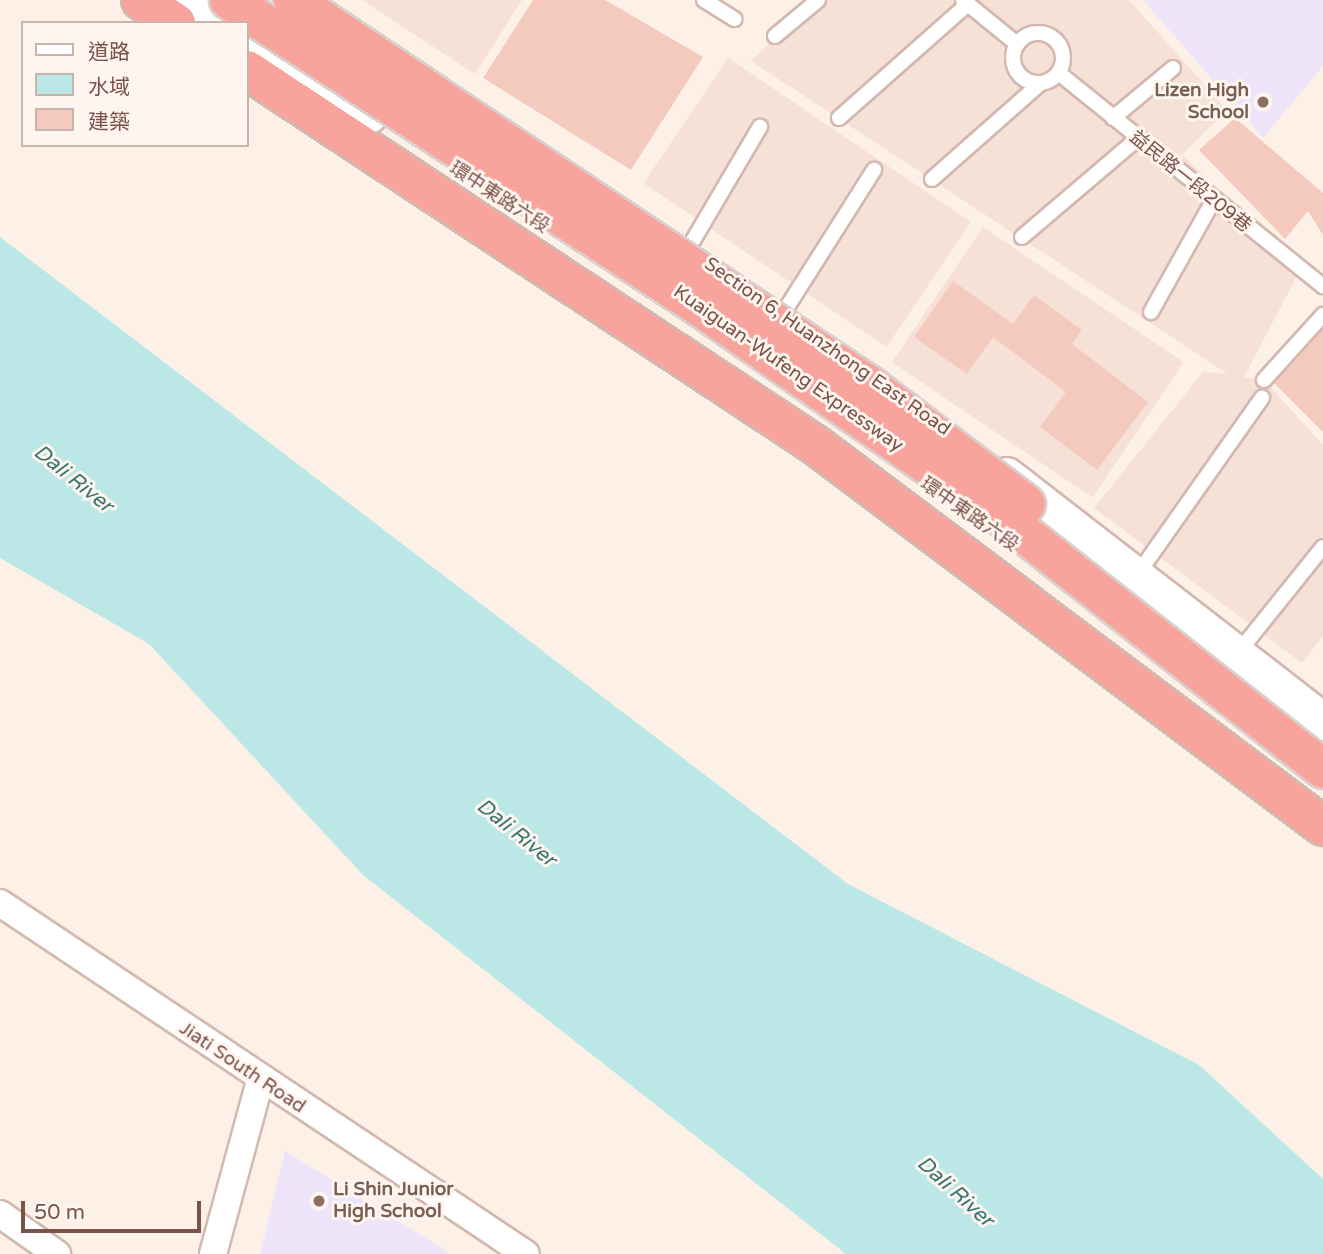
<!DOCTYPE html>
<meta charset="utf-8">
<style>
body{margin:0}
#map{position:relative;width:1323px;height:1254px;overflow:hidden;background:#fdf1e7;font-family:"Varela Round","Noto Sans TC",sans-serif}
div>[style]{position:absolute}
.residential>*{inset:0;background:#f5e1d5;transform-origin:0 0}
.education>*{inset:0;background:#eee4fa}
.water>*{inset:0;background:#bbe8e6}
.building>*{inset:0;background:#f4c9be}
.roads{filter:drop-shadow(2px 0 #d3b8af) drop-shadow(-2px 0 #d3b8af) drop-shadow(0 2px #d3b8af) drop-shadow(0 -2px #d3b8af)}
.lane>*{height:14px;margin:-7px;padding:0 7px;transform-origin:7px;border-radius:7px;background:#fff}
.lane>.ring{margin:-7px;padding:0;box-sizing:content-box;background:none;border:14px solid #fff;border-radius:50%}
.street>*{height:26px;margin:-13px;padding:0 13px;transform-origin:13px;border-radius:13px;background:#fff}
.secondary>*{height:37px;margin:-18.5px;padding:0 18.5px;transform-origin:18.5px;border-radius:18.5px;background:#fff}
.highway>*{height:38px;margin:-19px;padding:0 19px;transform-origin:19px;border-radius:19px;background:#f9a39d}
.bridges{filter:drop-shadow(2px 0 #d9cfcc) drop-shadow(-2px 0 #d9cfcc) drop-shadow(0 2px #d9cfcc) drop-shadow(0 -2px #d9cfcc)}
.highway-bridge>*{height:38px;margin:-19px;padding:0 19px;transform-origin:19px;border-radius:19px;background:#f9a39d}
.dots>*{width:19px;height:19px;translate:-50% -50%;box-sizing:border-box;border:4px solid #fff5ef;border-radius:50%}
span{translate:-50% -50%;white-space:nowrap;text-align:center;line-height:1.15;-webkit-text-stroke:6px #fff5ef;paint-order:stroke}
.education-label{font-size:19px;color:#785e54;font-weight:700}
.right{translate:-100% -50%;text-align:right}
.left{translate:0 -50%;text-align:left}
.street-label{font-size:19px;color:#79524a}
.water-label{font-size:21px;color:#3a7675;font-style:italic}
.legend{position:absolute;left:21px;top:21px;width:228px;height:126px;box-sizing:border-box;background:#fff5ef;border:2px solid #c9b4ad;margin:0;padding:9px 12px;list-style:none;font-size:21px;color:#79524a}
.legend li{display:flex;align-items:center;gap:14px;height:35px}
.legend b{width:35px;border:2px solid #c9b4ad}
.scale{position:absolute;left:21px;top:1201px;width:180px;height:32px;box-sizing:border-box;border:4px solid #79524a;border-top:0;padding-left:9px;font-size:21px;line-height:24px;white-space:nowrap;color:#79524a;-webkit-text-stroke:5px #fff5ef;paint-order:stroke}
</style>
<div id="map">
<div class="residential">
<i style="clip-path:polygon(362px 0,522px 0,475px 74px)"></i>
<i style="clip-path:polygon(816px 0,1129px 0,1227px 110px,1182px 155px,1301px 268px,1244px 377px,1264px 380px,1323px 445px,1323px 636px,1302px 663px,1094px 508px,1203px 372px,1228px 374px,751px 61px)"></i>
<i style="left:728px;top:58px;width:293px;height:151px;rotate:34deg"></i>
<i style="left:983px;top:227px;width:242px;height:163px;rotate:34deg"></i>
</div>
<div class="education">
<i style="clip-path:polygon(1143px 0,1323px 0,1323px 66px,1263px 138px)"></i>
<i style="clip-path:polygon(285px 1151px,447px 1251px,448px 1254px,260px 1254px)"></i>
</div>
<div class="water">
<i style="clip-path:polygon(0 237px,848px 884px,1199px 1065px,1323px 1179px,1323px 1254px,846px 1254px,363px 875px,149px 644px,0 558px)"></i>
</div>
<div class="building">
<i style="clip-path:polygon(533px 0,605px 0,703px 57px,631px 170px,483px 78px)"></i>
<i style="clip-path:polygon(1235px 118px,1323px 193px,1323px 235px,1308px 211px,1285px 239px,1199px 150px)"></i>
<i style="clip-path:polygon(953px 281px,1013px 324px,1034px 295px,1082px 330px,1072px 344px,1148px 402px,1097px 470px,1040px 427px,1066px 392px,993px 337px,967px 374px,914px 337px)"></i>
<i style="clip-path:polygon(1323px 329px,1323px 432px,1274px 383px)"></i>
</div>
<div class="roads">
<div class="lane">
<i style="left:704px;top:0;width:36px;rotate:32deg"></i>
<i style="left:963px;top:0;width:70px;rotate:39.2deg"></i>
<i class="ring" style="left:1013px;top:33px;width:36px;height:36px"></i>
<i style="left:775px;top:36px;width:56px;rotate:-39.9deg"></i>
<i style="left:1060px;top:74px;width:338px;rotate:38.9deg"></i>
<i style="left:839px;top:118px;width:172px;rotate:-41.5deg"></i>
<i style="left:1113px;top:118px;width:78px;rotate:-39.8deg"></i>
<i style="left:932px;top:179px;width:145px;rotate:-41.4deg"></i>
<i style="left:1022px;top:237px;width:151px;rotate:-40.4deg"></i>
<i style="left:688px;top:249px;width:142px;rotate:-59.5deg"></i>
<i style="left:1151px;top:312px;width:125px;rotate:-60.8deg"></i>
<i style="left:782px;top:315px;width:172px;rotate:-57.6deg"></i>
<i style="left:1264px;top:380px;width:88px;rotate:-47.8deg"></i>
<i style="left:1137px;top:575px;width:217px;rotate:-54.8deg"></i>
<i style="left:1237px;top:654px;width:137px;rotate:-51.2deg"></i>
</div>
<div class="street">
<i style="left:0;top:903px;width:632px;rotate:33.72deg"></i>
<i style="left:0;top:1214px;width:70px;rotate:35.1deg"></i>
<i style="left:213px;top:1254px;width:179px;rotate:-74.8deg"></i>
</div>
<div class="secondary">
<i style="left:192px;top:0;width:43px;rotate:32.6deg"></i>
<i style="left:247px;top:35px;width:145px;rotate:32.9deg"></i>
<i style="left:1006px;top:476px;width:401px;rotate:37.8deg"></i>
</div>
<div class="highway">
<i style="left:141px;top:0;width:42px;rotate:33.3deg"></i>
<i style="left:247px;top:70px;width:679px;rotate:33.41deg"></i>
<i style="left:814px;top:444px;width:636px;rotate:36.89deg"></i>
</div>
</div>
<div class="bridges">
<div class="highway-bridge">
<i style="left:229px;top:0;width:562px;rotate:33.1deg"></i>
<i style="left:700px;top:307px;width:375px;rotate:34.8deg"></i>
<i style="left:1008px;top:521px;width:401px;rotate:38.2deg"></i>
<i style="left:293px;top:0;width:698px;rotate:33.78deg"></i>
<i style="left:873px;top:388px;width:192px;rotate:37.2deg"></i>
</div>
</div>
<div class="dots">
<i style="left:1263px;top:102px;background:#8d6e63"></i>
<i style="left:319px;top:1201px;background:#8d6e63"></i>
</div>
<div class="education-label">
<span class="right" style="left:1249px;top:102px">Lizen High<br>School</span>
<span class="left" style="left:333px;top:1201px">Li Shin Junior<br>High School</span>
</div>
<div class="street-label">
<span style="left:1190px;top:182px;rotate:39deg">益民路一段209巷</span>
<span style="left:499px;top:198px;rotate:33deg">環中東路六段</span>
<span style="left:827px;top:347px;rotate:35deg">Section 6, Huanzhong East Road</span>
<span style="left:788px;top:369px;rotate:35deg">Kuaiguan-Wufeng Expressway</span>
<span style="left:969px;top:515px;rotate:35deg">環中東路六段</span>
<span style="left:242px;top:1068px;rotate:34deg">Jiati South Road</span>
</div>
<div class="water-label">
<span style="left:73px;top:479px;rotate:39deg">Dali River</span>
<span style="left:516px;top:833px;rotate:39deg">Dali River</span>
<span style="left:955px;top:1192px;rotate:42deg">Dali River</span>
</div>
<ul class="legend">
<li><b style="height:9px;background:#fff"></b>道路</li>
<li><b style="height:19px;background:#bbe8e6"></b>水域</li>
<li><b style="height:19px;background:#f4c9be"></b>建築</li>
</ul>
<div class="scale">50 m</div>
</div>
